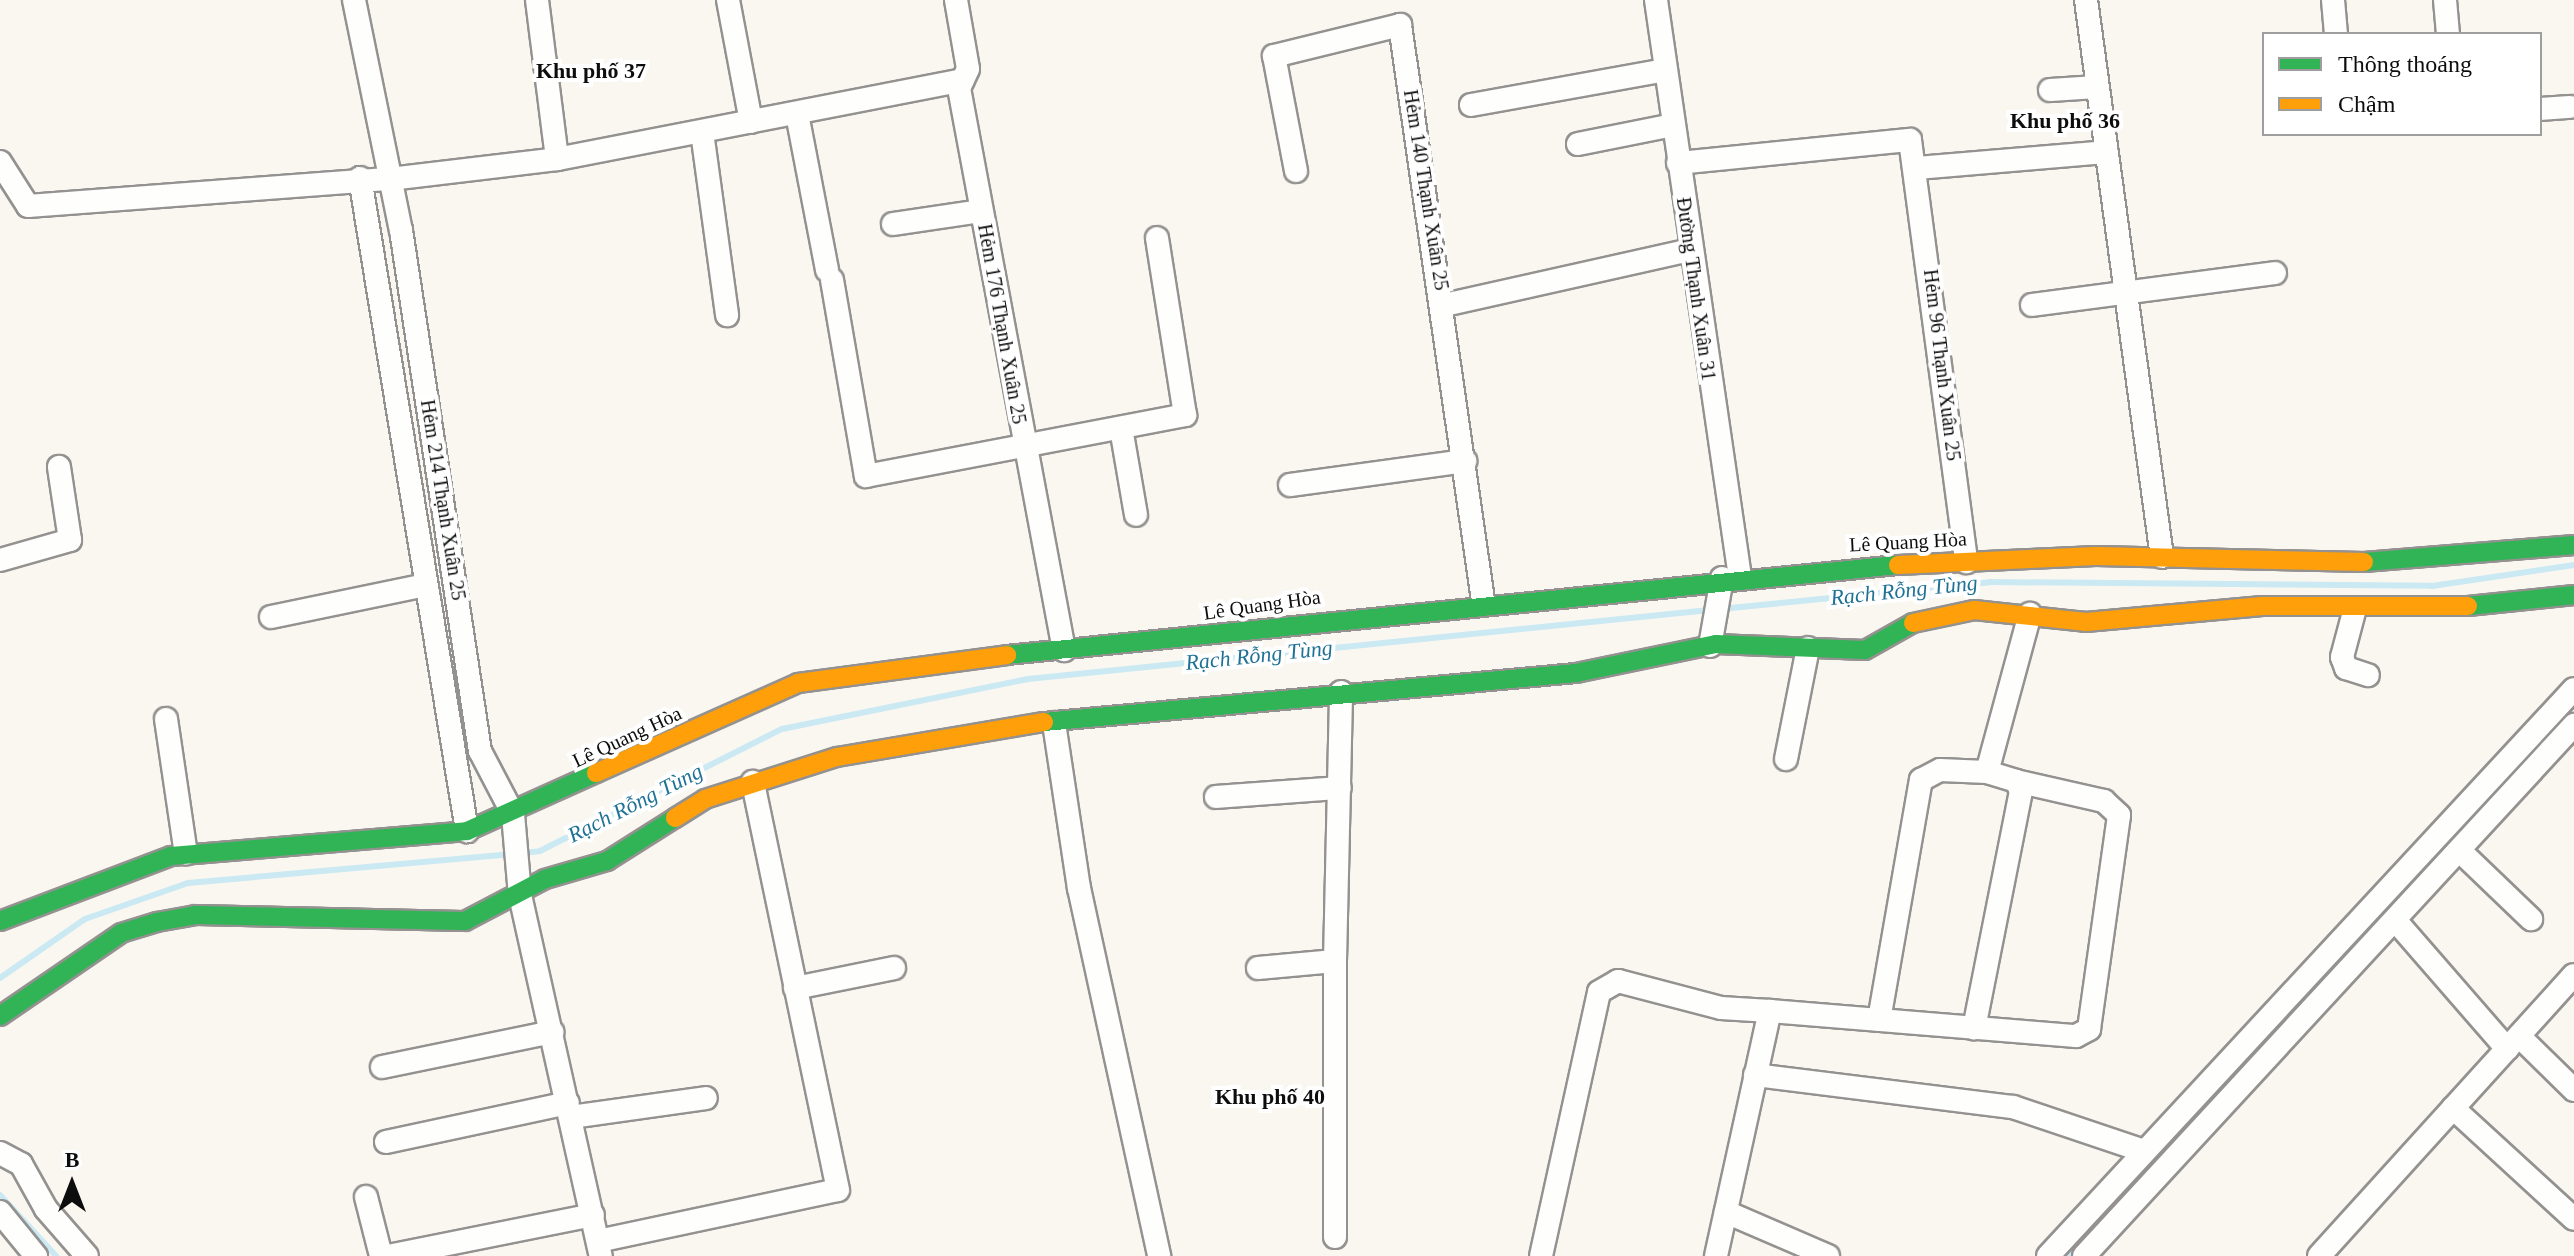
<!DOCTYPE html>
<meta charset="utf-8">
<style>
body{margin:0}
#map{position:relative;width:2574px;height:1256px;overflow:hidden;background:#faf7f1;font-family:Georgia,serif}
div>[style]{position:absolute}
.stream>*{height:6px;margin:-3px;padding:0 3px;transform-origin:3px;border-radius:3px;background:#cae9f2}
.roads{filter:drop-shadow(2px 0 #949290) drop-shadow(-2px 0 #949290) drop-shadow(0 2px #949290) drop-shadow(0 -2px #949290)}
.street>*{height:22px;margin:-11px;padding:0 11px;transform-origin:11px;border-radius:11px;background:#fefefd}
.fast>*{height:18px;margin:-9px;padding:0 9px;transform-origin:9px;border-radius:9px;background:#30b455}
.slow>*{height:18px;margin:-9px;padding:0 9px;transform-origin:9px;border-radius:9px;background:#ff9f0a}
span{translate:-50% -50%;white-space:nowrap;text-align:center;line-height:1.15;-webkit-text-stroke:8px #fff;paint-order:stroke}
.street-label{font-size:20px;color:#0d0d0d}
.neighbourhood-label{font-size:22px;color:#0d0d0d;font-weight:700}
.water-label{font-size:22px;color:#1f7295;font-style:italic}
.legend{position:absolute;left:2262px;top:32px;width:280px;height:104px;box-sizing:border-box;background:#fff;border:2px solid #9e9e9e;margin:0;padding:10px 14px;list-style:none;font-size:24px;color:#0d0d0d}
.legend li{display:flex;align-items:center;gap:16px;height:40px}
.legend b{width:40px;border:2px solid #9e9e9e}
.north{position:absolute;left:32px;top:1144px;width:80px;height:80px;-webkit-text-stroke:6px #fff;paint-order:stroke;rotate:0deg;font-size:22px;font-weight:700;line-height:32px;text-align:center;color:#0d0d0d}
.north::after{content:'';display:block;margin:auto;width:28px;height:36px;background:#0d0d0d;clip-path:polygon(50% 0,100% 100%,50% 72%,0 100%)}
</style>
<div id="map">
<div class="stream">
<i style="left:1721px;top:609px;width:270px;rotate:-5.7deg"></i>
<i style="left:1990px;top:582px;width:442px;rotate:0.5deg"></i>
<i style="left:2432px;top:586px;width:144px;rotate:-8.4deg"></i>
<i style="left:522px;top:853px;width:18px;rotate:-6deg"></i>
<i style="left:540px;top:851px;width:271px;rotate:-26.8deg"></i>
<i style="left:782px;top:729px;width:251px;rotate:-11.5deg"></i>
<i style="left:1028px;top:679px;width:685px;rotate:-5.78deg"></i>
<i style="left:0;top:978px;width:103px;rotate:-34.8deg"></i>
<i style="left:85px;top:919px;width:109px;rotate:-19.3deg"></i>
<i style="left:188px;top:883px;width:324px;rotate:-5.1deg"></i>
<i style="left:0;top:1195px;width:83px;rotate:47.4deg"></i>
<i style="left:2069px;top:1256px;width:14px;rotate:-45deg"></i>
</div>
<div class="roads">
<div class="street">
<i style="left:354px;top:0;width:235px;rotate:78.5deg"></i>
<i style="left:401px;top:230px;width:527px;rotate:81.38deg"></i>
<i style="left:480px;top:751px;width:71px;rotate:62.4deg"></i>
<i style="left:513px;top:814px;width:81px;rotate:85.1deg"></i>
<i style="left:520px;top:895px;width:370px;rotate:77.4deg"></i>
<i style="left:537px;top:0;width:160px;rotate:82.8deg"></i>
<i style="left:728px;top:0;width:124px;rotate:79.3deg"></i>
<i style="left:956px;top:0;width:70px;rotate:80.1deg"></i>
<i style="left:968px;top:69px;width:21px;rotate:115deg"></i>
<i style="left:959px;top:88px;width:572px;rotate:79.42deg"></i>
<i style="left:1656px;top:0;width:583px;rotate:81.72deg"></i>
<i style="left:2086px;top:0;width:562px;rotate:82.23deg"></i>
<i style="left:2333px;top:0;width:34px;rotate:85deg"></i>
<i style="left:2445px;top:0;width:34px;rotate:85deg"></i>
<i style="left:2050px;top:90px;width:47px;rotate:-3.7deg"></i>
<i style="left:1471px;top:105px;width:197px;rotate:-10.2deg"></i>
<i style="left:2540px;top:109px;width:30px;rotate:-4deg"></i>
<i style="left:797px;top:114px;width:159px;rotate:79.1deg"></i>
<i style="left:702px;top:132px;width:185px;rotate:82.2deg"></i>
<i style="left:1578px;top:144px;width:97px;rotate:-11.3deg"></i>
<i style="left:0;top:162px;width:52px;rotate:57.5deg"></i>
<i style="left:28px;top:206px;width:363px;rotate:-4.3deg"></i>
<i style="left:390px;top:179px;width:168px;rotate:-6.8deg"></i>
<i style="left:557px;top:159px;width:413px;rotate:-11deg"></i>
<i style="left:1678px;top:163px;width:233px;rotate:-5.7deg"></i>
<i style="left:1910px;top:140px;width:426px;rotate:82.4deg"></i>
<i style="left:1916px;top:168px;width:191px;rotate:-4.8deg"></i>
<i style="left:1296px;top:171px;width:117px;rotate:-100.8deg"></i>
<i style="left:1274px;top:56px;width:130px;rotate:-13.8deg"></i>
<i style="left:1400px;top:25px;width:581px;rotate:81.79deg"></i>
<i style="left:360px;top:178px;width:662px;rotate:80.69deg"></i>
<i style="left:893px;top:224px;width:89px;rotate:-8.4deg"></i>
<i style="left:832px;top:280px;width:199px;rotate:80.2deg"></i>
<i style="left:866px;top:476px;width:325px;rotate:-10.8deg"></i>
<i style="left:1185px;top:415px;width:179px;rotate:-99deg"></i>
<i style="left:1444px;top:305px;width:252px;rotate:-12.6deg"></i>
<i style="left:2032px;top:305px;width:245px;rotate:-7.5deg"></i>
<i style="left:1121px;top:428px;width:88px;rotate:80.2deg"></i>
<i style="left:1290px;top:485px;width:177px;rotate:-7.8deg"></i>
<i style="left:0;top:560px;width:73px;rotate:-15.9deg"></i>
<i style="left:70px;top:540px;width:74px;rotate:-98.6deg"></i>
<i style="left:2354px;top:612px;width:47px;rotate:104.9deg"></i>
<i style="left:2342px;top:657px;width:12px;rotate:70deg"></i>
<i style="left:2346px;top:668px;width:23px;rotate:18deg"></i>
<i style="left:271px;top:617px;width:158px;rotate:-11.7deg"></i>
<i style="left:1710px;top:646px;width:69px;rotate:-80deg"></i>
<i style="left:166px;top:719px;width:136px;rotate:81.6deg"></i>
<i style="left:1054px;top:723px;width:167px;rotate:81.4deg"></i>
<i style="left:1079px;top:888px;width:377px;rotate:77.7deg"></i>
<i style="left:1786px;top:759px;width:113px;rotate:-78.8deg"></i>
<i style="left:1987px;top:772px;width:164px;rotate:-74.8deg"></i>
<i style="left:1216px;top:797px;width:124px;rotate:-4.2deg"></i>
<i style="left:2459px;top:850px;width:100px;rotate:43.8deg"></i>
<i style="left:2395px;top:920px;width:171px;rotate:49deg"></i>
<i style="left:1258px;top:968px;width:77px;rotate:-5.2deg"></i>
<i style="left:1335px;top:961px;width:269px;rotate:-88.7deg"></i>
<i style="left:795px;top:988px;width:101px;rotate:-11.4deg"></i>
<i style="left:1879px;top:1020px;width:244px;rotate:-80.1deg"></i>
<i style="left:1921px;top:780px;width:21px;rotate:-28deg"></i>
<i style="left:1940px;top:770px;width:47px;rotate:2.4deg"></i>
<i style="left:1987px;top:772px;width:30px;rotate:17deg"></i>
<i style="left:2016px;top:781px;width:11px;rotate:63deg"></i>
<i style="left:2021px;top:791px;width:242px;rotate:101.2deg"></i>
<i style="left:2519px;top:1036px;width:77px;rotate:44.5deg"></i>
<i style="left:382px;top:1067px;width:174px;rotate:-11.6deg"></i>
<i style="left:1755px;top:1075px;width:260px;rotate:7.1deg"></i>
<i style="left:2013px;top:1107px;width:138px;rotate:18.6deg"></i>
<i style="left:2453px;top:1108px;width:164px;rotate:42.5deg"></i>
<i style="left:571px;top:1117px;width:136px;rotate:-8deg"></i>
<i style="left:386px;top:1142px;width:186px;rotate:-12.1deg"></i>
<i style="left:0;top:1153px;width:24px;rotate:28deg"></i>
<i style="left:21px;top:1164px;width:51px;rotate:60.9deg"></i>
<i style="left:46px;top:1209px;width:62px;rotate:48.9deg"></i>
<i style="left:366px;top:1197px;width:61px;rotate:75.7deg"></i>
<i style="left:0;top:1212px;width:57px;rotate:50.7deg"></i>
<i style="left:1726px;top:1212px;width:111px;rotate:23.3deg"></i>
<i style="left:1335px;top:1237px;width:276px;rotate:-90deg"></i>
<i style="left:598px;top:1241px;width:245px;rotate:-12deg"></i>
<i style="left:838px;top:1190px;width:417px;rotate:-101.8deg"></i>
<i style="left:388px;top:1256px;width:209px;rotate:-11.3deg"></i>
<i style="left:1541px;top:1256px;width:270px;rotate:-77.6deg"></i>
<i style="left:1599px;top:992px;width:22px;rotate:-30deg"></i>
<i style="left:1618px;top:981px;width:106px;rotate:14.7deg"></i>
<i style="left:1721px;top:1008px;width:49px;rotate:3.5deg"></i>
<i style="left:1716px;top:1256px;width:251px;rotate:-77.6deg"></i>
<i style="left:1770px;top:1011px;width:307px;rotate:4.7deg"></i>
<i style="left:2076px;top:1036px;width:15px;rotate:-28deg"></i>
<i style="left:2089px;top:1029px;width:216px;rotate:-82deg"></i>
<i style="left:2119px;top:815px;width:21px;rotate:-137deg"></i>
<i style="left:2104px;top:801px;width:90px;rotate:-167.2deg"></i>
<i style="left:2048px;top:1256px;width:773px;rotate:-47.15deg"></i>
<i style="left:2084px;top:1256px;width:723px;rotate:-47.3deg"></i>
<i style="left:2319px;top:1256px;width:379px;rotate:-47.8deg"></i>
</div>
<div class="fast">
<i style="left:2364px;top:562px;width:211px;rotate:-4.6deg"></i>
<i style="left:2468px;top:606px;width:107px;rotate:-5.9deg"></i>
<i style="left:1007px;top:655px;width:896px;rotate:-5.77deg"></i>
<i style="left:1044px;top:722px;width:534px;rotate:-5.26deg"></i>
<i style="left:1576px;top:673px;width:143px;rotate:-11.7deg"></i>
<i style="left:1716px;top:644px;width:149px;rotate:2.3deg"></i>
<i style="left:1865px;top:650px;width:55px;rotate:-29.4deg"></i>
<i style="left:0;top:921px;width:183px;rotate:-20.8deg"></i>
<i style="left:171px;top:856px;width:297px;rotate:-4.8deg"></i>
<i style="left:467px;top:831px;width:141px;rotate:-24.2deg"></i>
<i style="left:0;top:1016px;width:147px;rotate:-34.4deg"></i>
<i style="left:121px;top:933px;width:38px;rotate:-17deg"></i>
<i style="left:157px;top:922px;width:39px;rotate:-10deg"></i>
<i style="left:195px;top:915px;width:270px;rotate:1.3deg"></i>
<i style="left:465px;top:921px;width:90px;rotate:-27.7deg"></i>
<i style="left:545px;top:879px;width:65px;rotate:-16.2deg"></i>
<i style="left:607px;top:861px;width:80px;rotate:-32.3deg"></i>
</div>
<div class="slow">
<i style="left:1898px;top:565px;width:198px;rotate:-2.6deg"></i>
<i style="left:2096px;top:556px;width:268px;rotate:1.3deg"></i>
<i style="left:1913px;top:623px;width:62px;rotate:-12deg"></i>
<i style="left:1974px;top:610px;width:113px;rotate:6.1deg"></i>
<i style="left:2086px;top:622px;width:177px;rotate:-5.2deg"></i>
<i style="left:2262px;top:606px;width:206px"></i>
<i style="left:596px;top:773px;width:221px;rotate:-24deg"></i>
<i style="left:798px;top:683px;width:211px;rotate:-7.6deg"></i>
<i style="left:675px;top:818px;width:36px;rotate:-32deg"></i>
<i style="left:705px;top:799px;width:139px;rotate:-17.7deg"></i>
<i style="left:837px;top:757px;width:210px;rotate:-9.6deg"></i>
</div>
</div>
<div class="street-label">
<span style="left:1426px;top:190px;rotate:81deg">Hẻm 140 Thạnh Xuân 25</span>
<span style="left:1696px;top:289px;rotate:82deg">Đường Thạnh Xuân 31</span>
<span style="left:1002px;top:324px;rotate:80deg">Hẻm 176 Thạnh Xuân 25</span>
<span style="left:1942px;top:365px;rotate:83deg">Hẻm 96 Thạnh Xuân 25</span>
<span style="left:443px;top:500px;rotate:81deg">Hẻm 214 Thạnh Xuân 25</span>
<span style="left:1908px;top:542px;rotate:-3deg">Lê Quang Hòa</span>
<span style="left:1262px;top:605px;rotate:-8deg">Lê Quang Hòa</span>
<span style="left:627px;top:737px;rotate:-25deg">Lê Quang Hòa</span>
</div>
<div class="neighbourhood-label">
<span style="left:591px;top:71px">Khu phố 37</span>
<span style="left:2065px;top:121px">Khu phố 36</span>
<span style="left:1270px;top:1097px">Khu phố 40</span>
</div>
<div class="water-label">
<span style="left:1904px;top:590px;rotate:-6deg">Rạch Rỗng Tùng</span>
<span style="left:1259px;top:655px;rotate:-6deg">Rạch Rỗng Tùng</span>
<span style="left:635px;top:803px;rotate:-27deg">Rạch Rỗng Tùng</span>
</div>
<ul class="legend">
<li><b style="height:10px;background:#30b455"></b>Thông thoáng</li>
<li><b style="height:10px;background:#ff9f0a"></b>Chậm</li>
</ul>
<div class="north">B</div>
</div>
